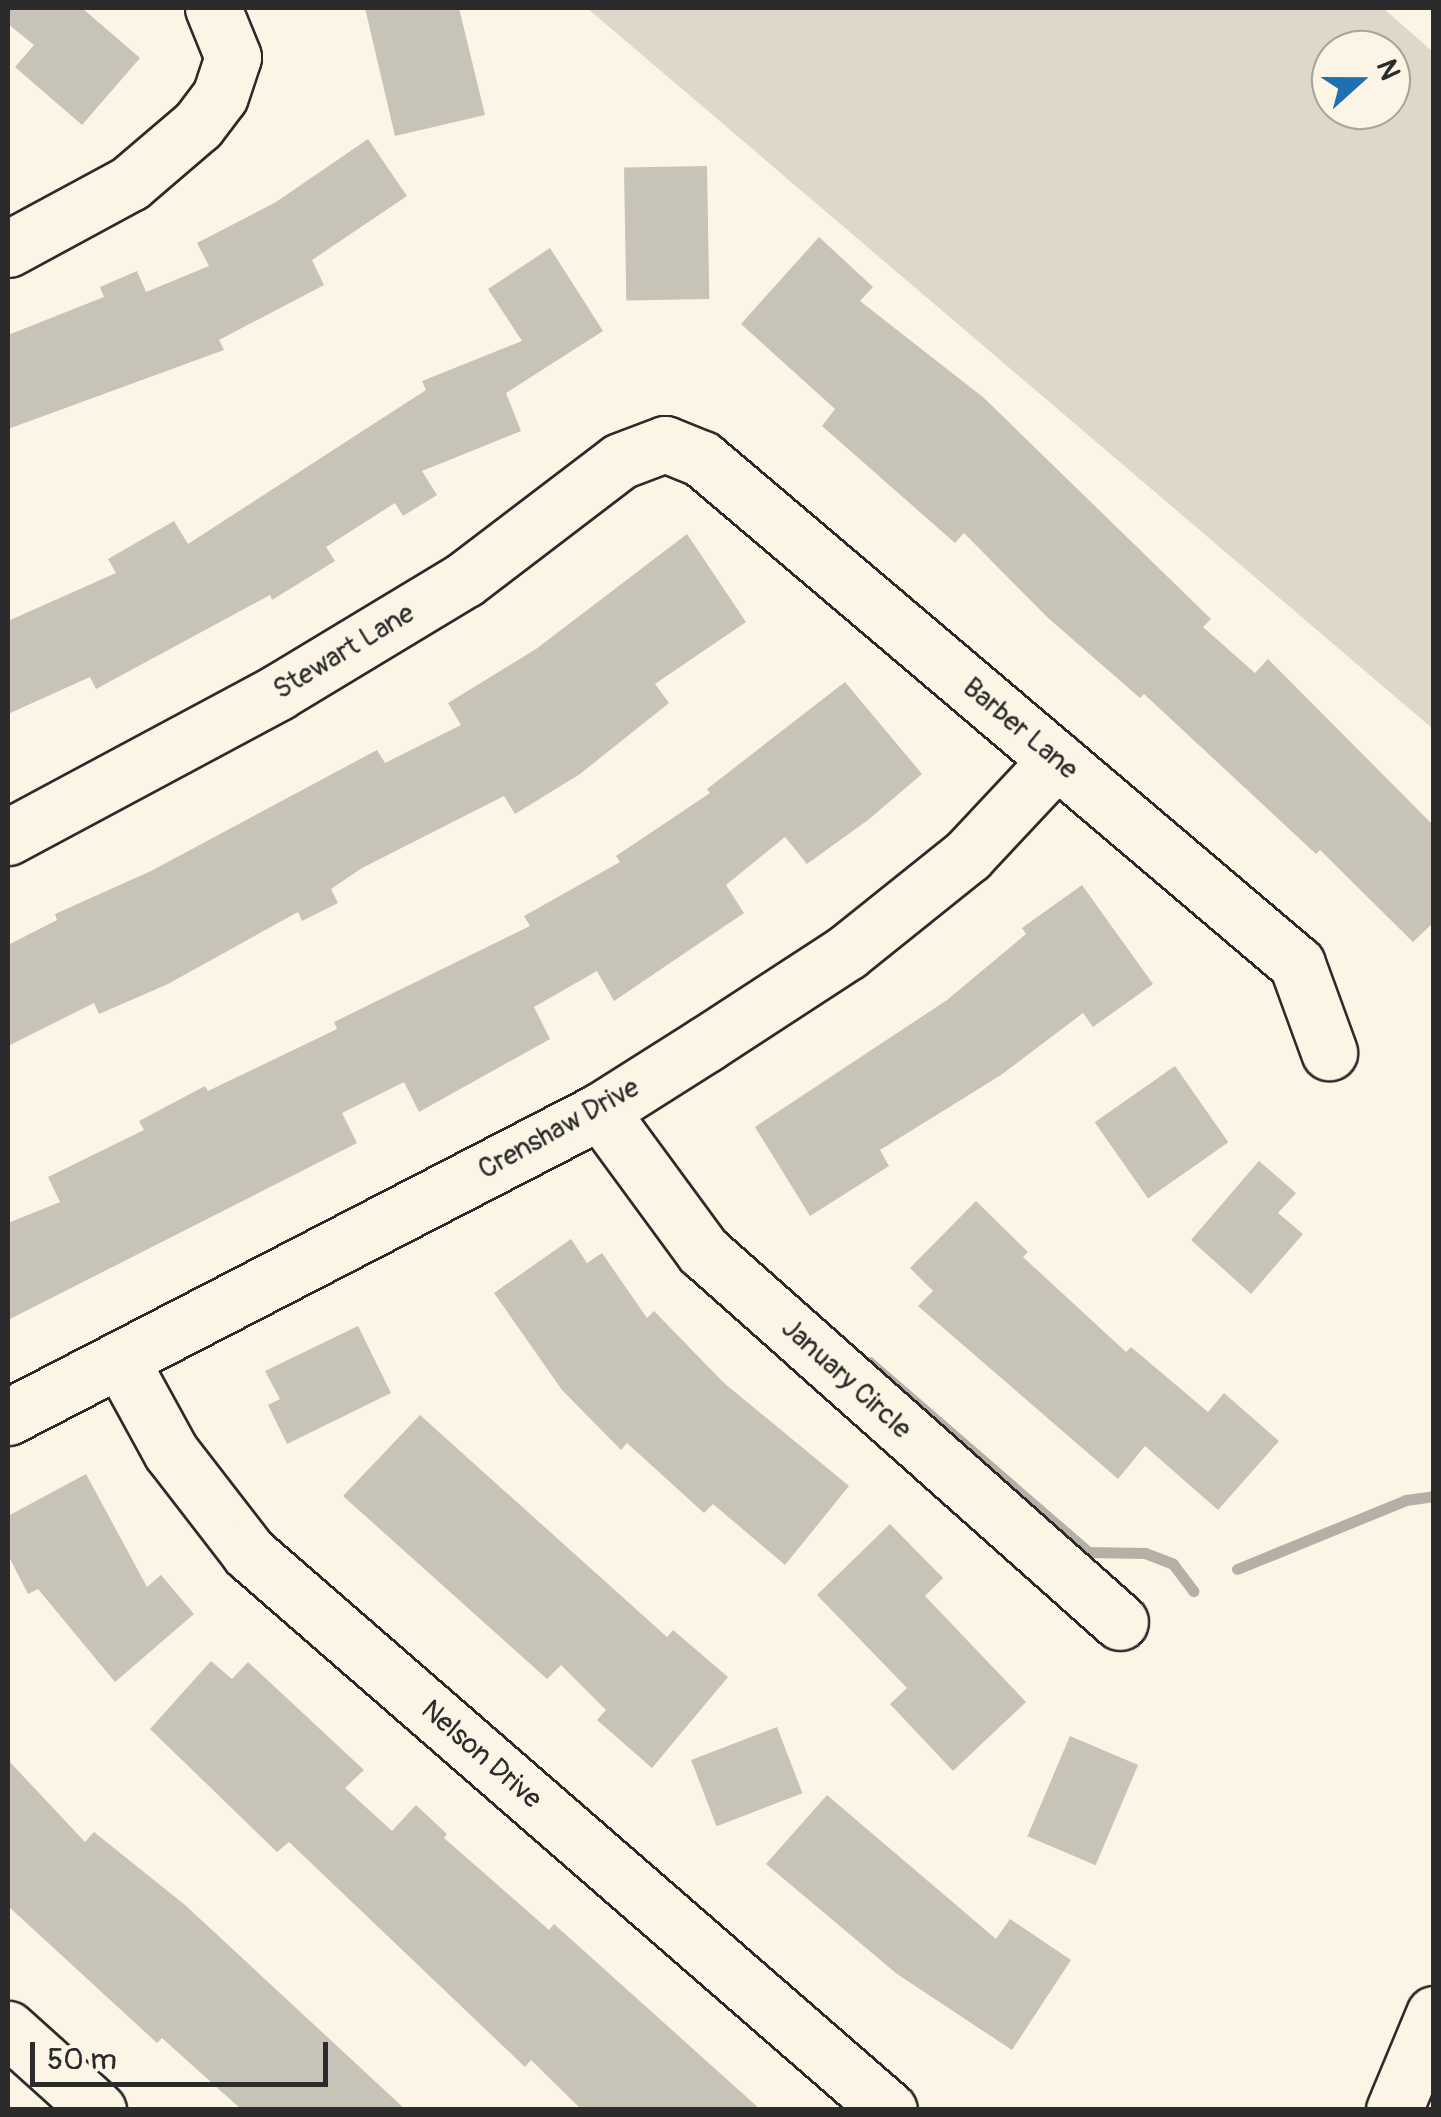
<!DOCTYPE html>
<style>
body{margin:0}
#map{position:relative;width:1441px;height:2117px;overflow:hidden;background:#fcf5e5;font-family:Pangolin,sans-serif}
div>[style]{position:absolute}
.green>*{inset:0;background:#ded8ca}
.stream>*{height:11px;margin:-5.5px;padding:0 5.5px;transform-origin:5.5px;border-radius:5.5px;background:#b4b0a5}
.building>*{inset:0;background:#c8c3b7;transform-origin:0 0}
.roads{filter:drop-shadow(2px 0 #2b2b2b) drop-shadow(-2px 0 #2b2b2b) drop-shadow(0 2px #2b2b2b) drop-shadow(0 -2px #2b2b2b)}
.minor>*{height:55px;margin:-27.5px;padding:0 27.5px;transform-origin:27.5px;border-radius:27.5px;background:#fcf5e5}
.major>*{height:55px;margin:-27.5px;padding:0 27.5px;transform-origin:27.5px;border-radius:27.5px;background:#fcf5e5}
span{translate:-50% -50%;white-space:nowrap;text-align:center;line-height:1.15;-webkit-text-stroke:8px #fcf5e5;paint-order:stroke}
.street-label{font-size:28px;color:#2b2b2b}
.frame{position:absolute;inset:0;border:10px solid #2b2b2b;pointer-events:none}
.north{position:absolute;left:1311px;top:30px;width:100px;height:100px;box-sizing:border-box;background:#fcf5e5;border:2px solid #a8a49b;border-radius:50%;rotate:69deg;font-size:28px;font-weight:700;line-height:40px;text-align:center;color:#2b2b2b}
.north::after{content:'';display:block;margin:auto;width:35px;height:45px;background:#1f6fb2;clip-path:polygon(50% 0,100% 100%,50% 72%,0 100%)}
.scale{position:absolute;left:30px;top:2042px;width:298px;height:45px;box-sizing:border-box;border:5px solid #2b2b2b;border-top:0;padding-left:12px;font-size:30px;line-height:35px;white-space:nowrap;color:#2b2b2b;-webkit-text-stroke:8px #fcf5e5;paint-order:stroke}
</style>
<div id="map">
<div class="green">
<i style="clip-path:polygon(evenodd,587px 8px,1383px 8px,1433px 52px,1433px 729px,587px 8px,1331px 50px,1391px 50px,1391px 110px,1331px 110px,1331px 50px)"></i>
</div>
<div class="stream">
<i style="left:869px;top:1362px;width:290px;rotate:40.9deg"></i>
<i style="left:1088px;top:1552px;width:57px;rotate:1deg"></i>
<i style="left:1145px;top:1553px;width:30px;rotate:21deg"></i>
<i style="left:1173px;top:1564px;width:34px;rotate:53deg"></i>
<i style="left:1237px;top:1569px;width:183px;rotate:-22.2deg"></i>
<i style="left:1406px;top:1500px;width:28px;rotate:-8deg"></i>
</div>
<div class="building">
<i style="clip-path:polygon(8px 8px,82px 8px,140px 58px,82px 125px,15px 67px,34px 45px,8px 24px)"></i>
<i style="clip-path:polygon(365px 8px,459px 8px,485px 115px,395px 136px)"></i>
<i style="clip-path:polygon(368px 139px,407px 196px,312px 260px,324px 285px,219px 340px,224px 350px,8px 429px,8px 335px,104px 297px,100px 287px,137px 271px,146px 292px,209px 266px,197px 243px,276px 202px)"></i>
<i style="left:707px;top:166px;width:133px;height:83px;rotate:89deg"></i>
<i style="clip-path:polygon(819px 237px,873px 287px,860px 301px,984px 398px,1211px 619px,1203px 627px,1255px 673px,1268px 659px,1434px 826px,1434px 922px,1413px 942px,1320px 850px,1316px 854px,1144px 694px,1140px 698px,1047px 617px,964px 533px,955px 543px,822px 426px,835px 409px,741px 324px)"></i>
<i style="clip-path:polygon(550px 248px,603px 331px,506px 393px,521px 431px,422px 471px,437px 495px,403px 516px,395px 503px,326px 547px,335px 561px,272px 600px,270px 595px,96px 689px,90px 677px,8px 714px,8px 621px,116px 573px,108px 559px,174px 521px,188px 544px,426px 390px,422px 381px,522px 341px,488px 289px)"></i>
<i style="clip-path:polygon(687px 534px,746px 622px,655px 684px,669px 703px,580px 774px,515px 814px,504px 796px,362px 868px,331px 889px,338px 903px,302px 921px,298px 912px,168px 984px,99px 1014px,94px 1003px,8px 1046px,8px 945px,57px 920px,55px 914px,151px 871px,377px 750px,385px 763px,461px 725px,448px 703px,536px 649px)"></i>
<i style="clip-path:polygon(845px 682px,922px 774px,868px 820px,807px 864px,785px 837px,726px 885px,744px 913px,614px 1001px,597px 971px,534px 1007px,550px 1039px,419px 1112px,404px 1082px,342px 1113px,357px 1143px,8px 1320px,8px 1223px,60px 1202px,48px 1177px,144px 1130px,139px 1121px,205px 1086px,208px 1091px,337px 1029px,334px 1022px,530px 926px,524px 916px,620px 862px,616px 856px,710px 793px,707px 789px)"></i>
<i style="clip-path:polygon(1082px 885px,1153px 984px,1093px 1027px,1083px 1013px,1001px 1075px,880px 1150px,889px 1166px,810px 1216px,755px 1127px,947px 1000px,1026px 934px,1022px 928px)"></i>
<i style="left:1175px;top:1066px;width:93px;height:98px;rotate:55deg"></i>
<i style="clip-path:polygon(1259px 1161px,1296px 1193px,1278px 1213px,1303px 1234px,1251px 1294px,1191px 1240px)"></i>
<i style="clip-path:polygon(976px 1201px,1028px 1252px,1023px 1257px,1126px 1352px,1131px 1347px,1208px 1412px,1224px 1393px,1279px 1441px,1218px 1510px,1145px 1446px,1118px 1479px,918px 1306px,933px 1291px,910px 1268px)"></i>
<i style="clip-path:polygon(571px 1239px,587px 1263px,602px 1253px,647px 1318px,654px 1311px,724px 1383px,849px 1486px,785px 1565px,713px 1504px,704px 1513px,627px 1443px,621px 1450px,562px 1390px,494px 1293px)"></i>
<i style="clip-path:polygon(358px 1326px,391px 1393px,287px 1444px,268px 1405px,280px 1399px,265px 1371px)"></i>
<i style="clip-path:polygon(420px 1415px,667px 1637px,673px 1630px,728px 1677px,652px 1768px,597px 1720px,606px 1710px,561px 1665px,547px 1679px,343px 1496px)"></i>
<i style="clip-path:polygon(86px 1474px,147px 1587px,161px 1575px,194px 1614px,115px 1682px,38px 1589px,28px 1594px,8px 1555px,8px 1516px)"></i>
<i style="clip-path:polygon(890px 1524px,943px 1578px,925px 1596px,1026px 1702px,953px 1771px,890px 1704px,907px 1688px,817px 1595px)"></i>
<i style="clip-path:polygon(211px 1661px,232px 1679px,248px 1662px,364px 1770px,345px 1788px,392px 1831px,416px 1805px,447px 1834px,444px 1838px,549px 1930px,554px 1924px,761px 2110px,582px 2110px,531px 2060px,525px 2067px,289px 1842px,277px 1852px,150px 1729px)"></i>
<i style="left:777px;top:1727px;width:71px;height:92px;rotate:69deg"></i>
<i style="left:1070px;top:1736px;width:74px;height:109px;rotate:23deg"></i>
<i style="clip-path:polygon(8px 1760px,85px 1842px,94px 1832px,185px 1905px,406px 2110px,242px 2110px,162px 2038px,157px 2043px,8px 1906px)"></i>
<i style="clip-path:polygon(827px 1795px,996px 1939px,1010px 1919px,1071px 1960px,1012px 2050px,897px 1974px,766px 1864px)"></i>
</div>
<div class="roads">
<div class="minor">
<i style="left:8px;top:249px;width:139px;rotate:-28.4deg"></i>
<i style="left:130px;top:183px;width:89px;rotate:-40.5deg"></i>
<i style="left:198px;top:125px;width:36px;rotate:-53deg"></i>
<i style="left:220px;top:96px;width:41px;rotate:-71.6deg"></i>
<i style="left:233px;top:57px;width:53px;rotate:-112.2deg"></i>
<i style="left:8px;top:837px;width:306px;rotate:-28.2deg"></i>
<i style="left:278px;top:692px;width:217px;rotate:-31.1deg"></i>
<i style="left:464px;top:580px;width:196px;rotate:-37.3deg"></i>
<i style="left:620px;top:461px;width:48px;rotate:-20.7deg"></i>
<i style="left:665px;top:444px;width:40px;rotate:22deg"></i>
<i style="left:702px;top:459px;width:780px;rotate:40.32deg"></i>
<i style="left:1297px;top:964px;width:94px;rotate:70deg"></i>
<i style="left:600px;top:1111px;width:174px;rotate:53.7deg"></i>
<i style="left:703px;top:1251px;width:558px;rotate:41.66deg"></i>
<i style="left:120px;top:1359px;width:106px;rotate:61.3deg"></i>
<i style="left:171px;top:1452px;width:128px;rotate:52.3deg"></i>
<i style="left:249px;top:1553px;width:848px;rotate:41.03deg"></i>
<i style="left:8px;top:1417px;width:666px;rotate:-27.33deg"></i>
<i style="left:600px;top:1111px;width:125px;rotate:-32.3deg"></i>
<i style="left:706px;top:1044px;width:168px;rotate:-33.1deg"></i>
<i style="left:847px;top:952px;width:155px;rotate:-38.7deg"></i>
<i style="left:968px;top:855px;width:130px;rotate:-46.9deg"></i>
<i style="left:8px;top:2029px;width:121px;rotate:42deg"></i>
</div>
<div class="major">
<i style="left:1394px;top:2110px;width:104px;rotate:-67.4deg"></i>
</div>
</div>
<div class="street-label">
<span style="left:344px;top:652px;rotate:-31deg">Stewart Lane</span>
<span style="left:1020px;top:729px;rotate:40deg">Barber Lane</span>
<span style="left:559px;top:1129px;rotate:-29deg">Crenshaw Drive</span>
<span style="left:846px;top:1379px;rotate:42deg">January Circle</span>
<span style="left:481px;top:1755px;rotate:41deg">Nelson Drive</span>
</div>
<div class="frame"></div>
<div class="north">N</div>
<div class="scale">50 m</div>
</div>
